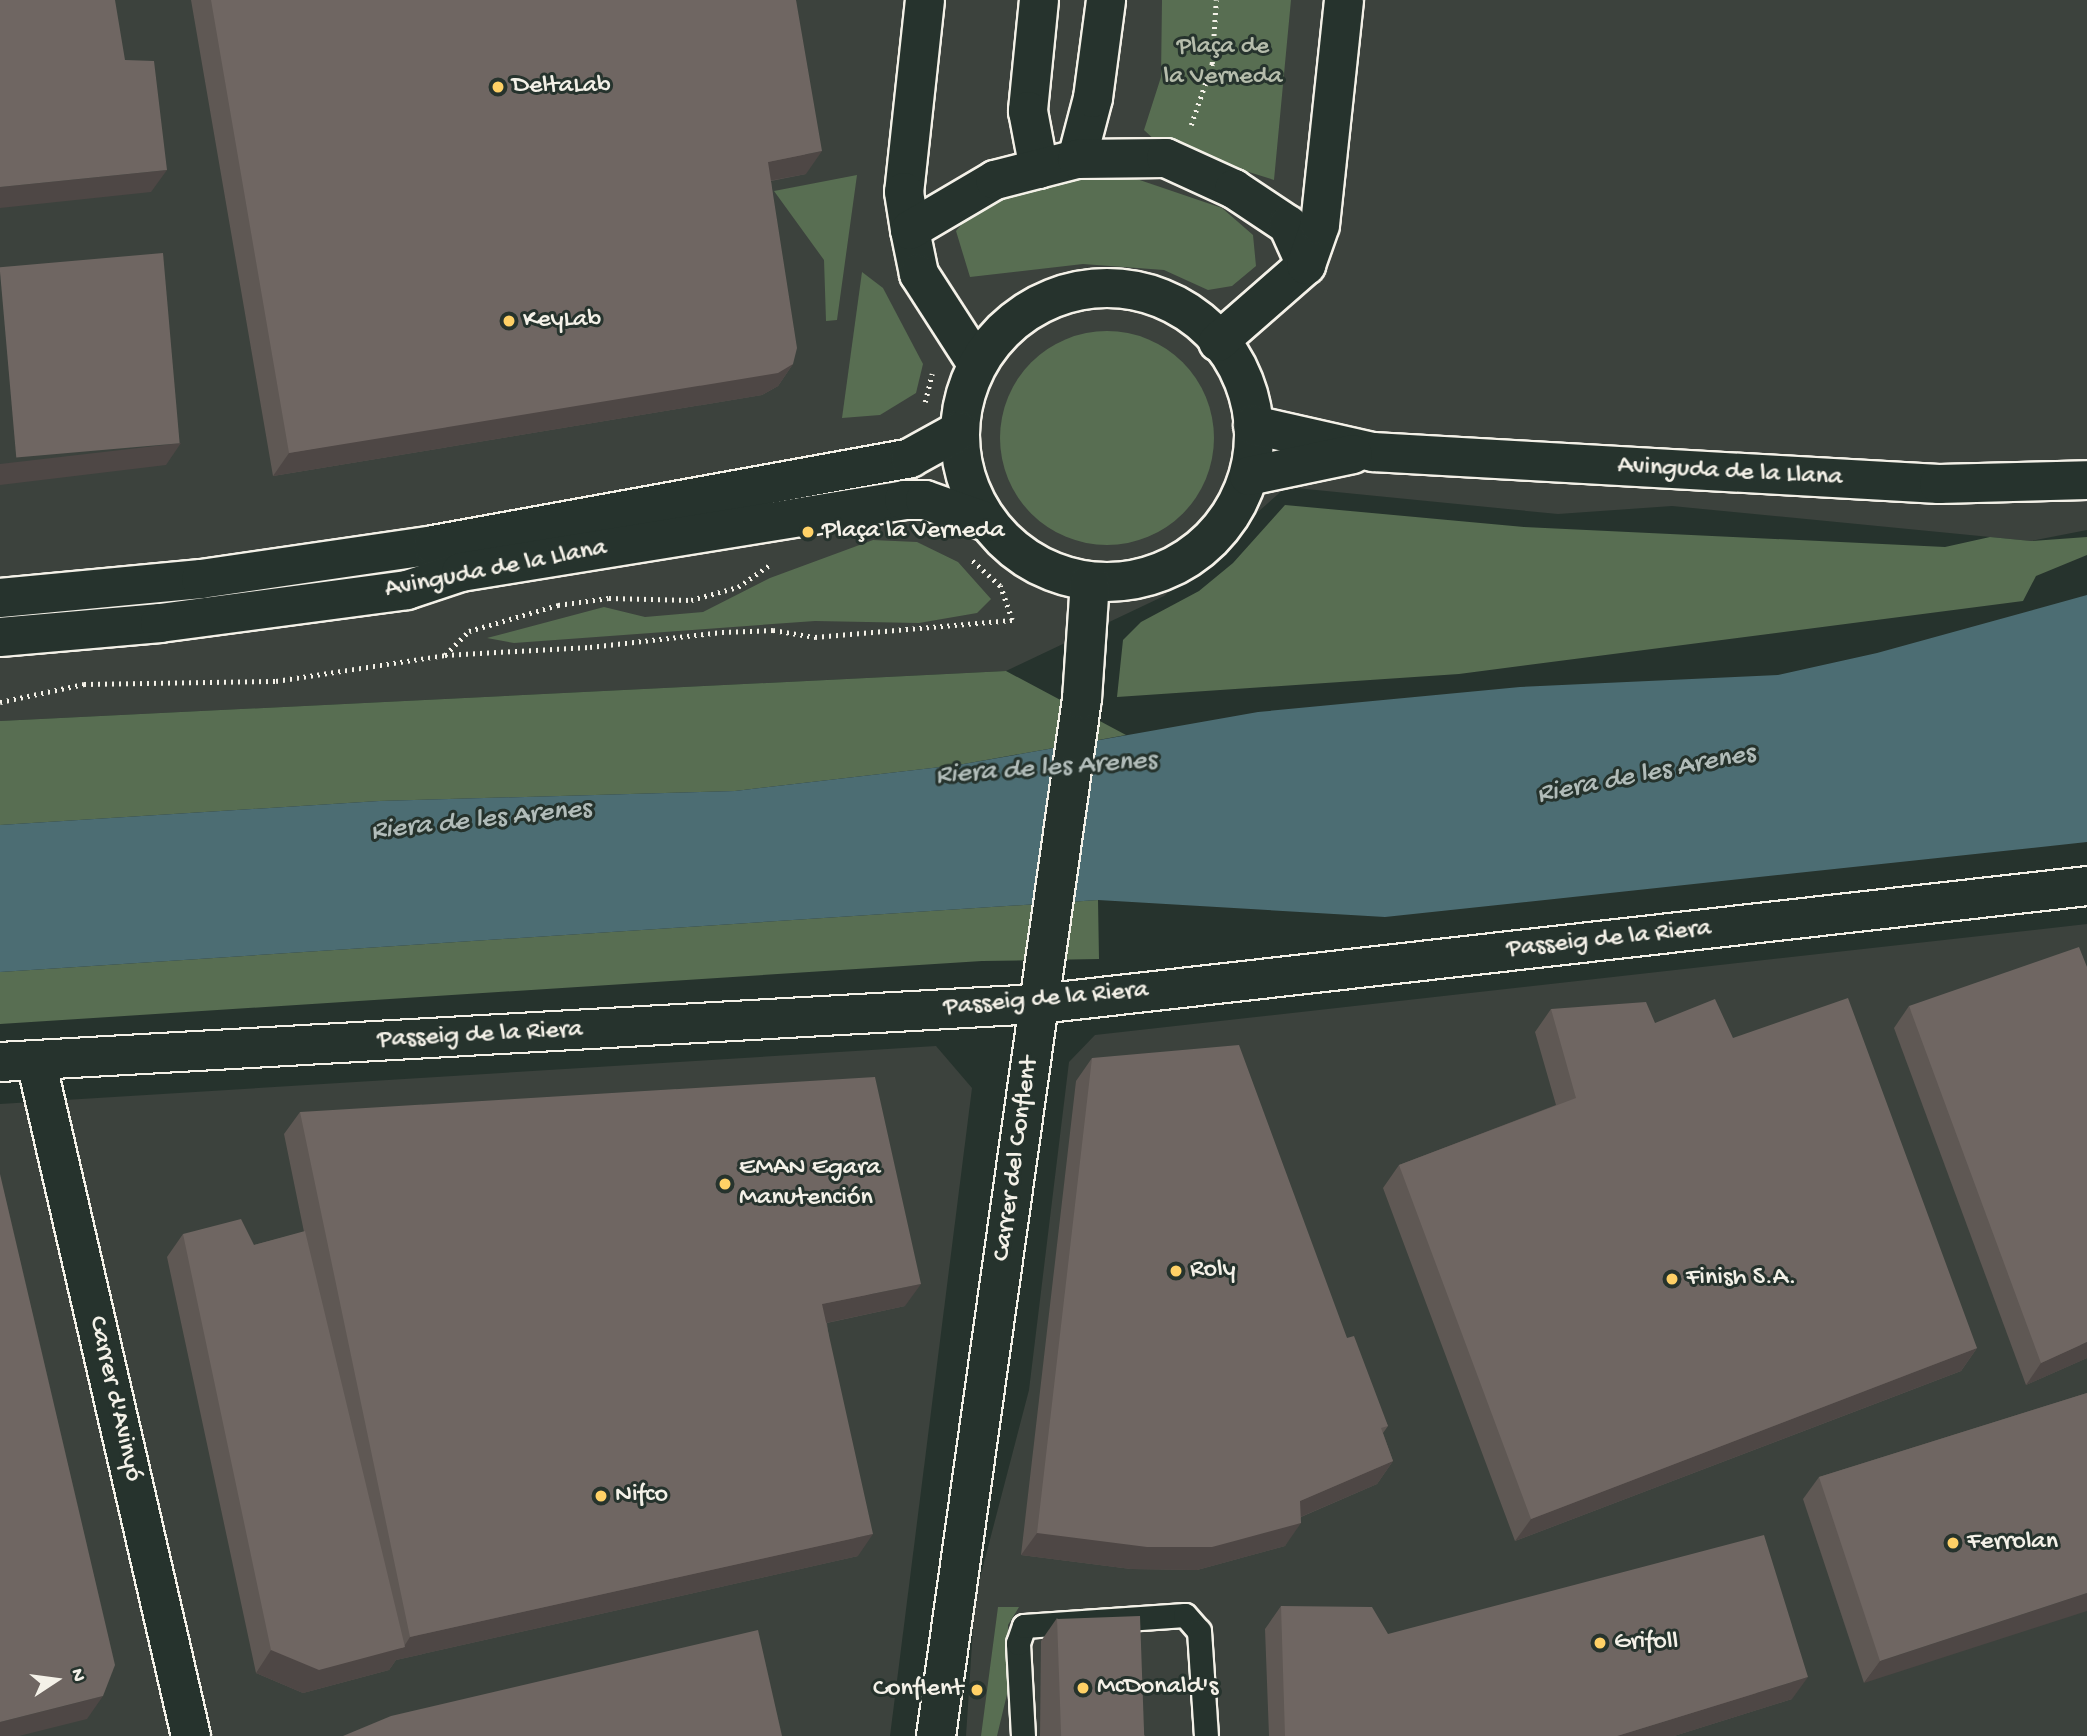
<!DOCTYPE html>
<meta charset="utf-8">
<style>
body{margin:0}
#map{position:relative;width:2087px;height:1736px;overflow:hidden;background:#26332d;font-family:"Gochi Hand",sans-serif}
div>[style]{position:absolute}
.built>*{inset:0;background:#3c423d}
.green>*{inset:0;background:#586e52}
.round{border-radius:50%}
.water>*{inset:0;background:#4c6d73}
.path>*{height:4.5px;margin-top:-2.25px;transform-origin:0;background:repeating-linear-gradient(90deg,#f4f1e8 0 2px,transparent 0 7px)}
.roads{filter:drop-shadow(2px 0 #f4f1e8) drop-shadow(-2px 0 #f4f1e8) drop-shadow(0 2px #f4f1e8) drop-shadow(0 -2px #f4f1e8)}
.service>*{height:23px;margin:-11.5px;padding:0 11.5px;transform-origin:11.5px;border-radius:11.5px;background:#26332d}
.minor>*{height:38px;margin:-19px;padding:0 19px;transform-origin:19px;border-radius:19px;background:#26332d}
.minor>.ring{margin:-19px;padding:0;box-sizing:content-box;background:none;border:38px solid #26332d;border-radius:50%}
.wall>*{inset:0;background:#5f5854}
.shaded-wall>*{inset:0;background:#4e4745}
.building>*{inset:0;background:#6f6662;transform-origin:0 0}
.dots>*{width:19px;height:19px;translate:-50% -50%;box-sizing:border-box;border:4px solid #26332d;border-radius:50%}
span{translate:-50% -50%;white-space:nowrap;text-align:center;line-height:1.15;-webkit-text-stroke:6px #26332d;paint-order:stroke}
.park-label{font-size:26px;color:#b6bdac}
.poi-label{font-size:26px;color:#f4f1e8}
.left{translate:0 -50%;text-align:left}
.right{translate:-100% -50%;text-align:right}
.street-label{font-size:26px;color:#f4f1e8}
.water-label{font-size:28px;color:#b1bcb9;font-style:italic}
.north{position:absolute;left:21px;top:1645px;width:70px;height:70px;-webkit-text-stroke:5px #26332d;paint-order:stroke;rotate:77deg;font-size:19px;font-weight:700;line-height:28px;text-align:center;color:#f4f1e8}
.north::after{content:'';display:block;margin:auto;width:24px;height:32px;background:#f4f1e8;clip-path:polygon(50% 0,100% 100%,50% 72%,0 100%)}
</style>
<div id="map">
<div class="built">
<i style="clip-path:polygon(0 0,2087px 0,2087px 530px,2031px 541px,1672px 506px,1558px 514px,1286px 487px,1164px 596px,1006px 671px,0 721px)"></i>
<i style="clip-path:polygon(2087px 924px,2087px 1736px,966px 1736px,975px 1597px,1029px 1390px,1069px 1062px,1095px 1035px)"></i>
<i style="clip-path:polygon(936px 1046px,972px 1088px,890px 1736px,0 1736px,0 1104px)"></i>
</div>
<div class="green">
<i style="clip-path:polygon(1162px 0,1291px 0,1274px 180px,1159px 144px,1144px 130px,1161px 77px)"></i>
<i style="clip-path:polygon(1122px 174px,1222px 208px,1253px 235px,1256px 266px,1232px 286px,1208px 290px,1164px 270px,1083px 264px,970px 277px,956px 231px,975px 208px,1045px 182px)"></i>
<i style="clip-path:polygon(857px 175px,837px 320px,826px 321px,824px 260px,774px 191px)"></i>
<i style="clip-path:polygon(862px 272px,883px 288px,923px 364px,916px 393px,880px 415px,842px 418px)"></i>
<i class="round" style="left:1000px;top:331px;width:214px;height:214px"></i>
<i style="clip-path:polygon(1285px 505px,1524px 527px,1945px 547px,1990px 537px,2031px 541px,2087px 537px,2087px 555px,2036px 576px,2023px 601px,1459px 674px,1117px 697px,1123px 640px,1141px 622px,1199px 591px,1233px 563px)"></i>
<i style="clip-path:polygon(873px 540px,917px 542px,958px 562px,991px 599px,977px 613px,919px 623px,815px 621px,514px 643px,487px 638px,604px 607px,645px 617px,703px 612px,770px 578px)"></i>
<i style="clip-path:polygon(1006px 671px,1126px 735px,958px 765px,735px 791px,379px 801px,0 825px,0 721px)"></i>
<i style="clip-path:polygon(1098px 900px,1099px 959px,982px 961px,0 1024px,0 972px)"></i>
<i style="clip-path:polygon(998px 1607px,1019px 1607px,1008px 1625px,1008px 1690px,997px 1736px,981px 1736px)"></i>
</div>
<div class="water">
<i style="clip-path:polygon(2087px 595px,2087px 842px,1385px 917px,1098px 900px,0 972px,0 825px,379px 801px,735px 791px,958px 765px,1258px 712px,1520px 687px,1778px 675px,1877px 653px)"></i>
</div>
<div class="path">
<i style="left:1191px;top:125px;width:65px;rotate:-71deg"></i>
<i style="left:1212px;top:64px;width:64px;rotate:-86.4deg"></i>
<i style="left:925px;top:402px;width:29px;rotate:-76deg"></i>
<i style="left:445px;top:655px;width:34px;rotate:-45deg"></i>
<i style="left:469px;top:631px;width:93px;rotate:-16.3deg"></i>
<i style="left:558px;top:605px;width:51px;rotate:-7.8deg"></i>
<i style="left:609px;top:598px;width:82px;rotate:1.4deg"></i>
<i style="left:691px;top:600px;width:49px;rotate:-15.5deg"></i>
<i style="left:738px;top:587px;width:40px;rotate:-34.9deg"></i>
<i style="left:0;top:702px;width:86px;rotate:-12.1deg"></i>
<i style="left:84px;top:684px;width:192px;rotate:-0.9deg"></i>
<i style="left:276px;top:681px;width:171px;rotate:-8.7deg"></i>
<i style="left:445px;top:655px;width:145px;rotate:-3.2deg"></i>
<i style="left:590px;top:647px;width:133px;rotate:-6.5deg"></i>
<i style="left:722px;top:632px;width:51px;rotate:-2.2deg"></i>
<i style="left:773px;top:630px;width:43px;rotate:9.5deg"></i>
<i style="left:815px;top:637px;width:198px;rotate:-4.9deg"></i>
<i style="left:1012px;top:620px;width:36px;rotate:-109deg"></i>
<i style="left:1000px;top:586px;width:38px;rotate:-138deg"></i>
</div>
<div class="roads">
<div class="service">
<i style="left:1023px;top:1736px;width:93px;rotate:-93.1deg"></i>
<i style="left:1018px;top:1643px;width:18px;rotate:-71deg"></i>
<i style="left:1024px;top:1626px;width:161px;rotate:-3.9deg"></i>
<i style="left:1185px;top:1615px;width:21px;rotate:49deg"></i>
<i style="left:1199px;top:1631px;width:105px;rotate:86.2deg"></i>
</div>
<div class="minor">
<i style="left:925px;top:0;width:193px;rotate:96.2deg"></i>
<i style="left:904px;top:192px;width:38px;rotate:81deg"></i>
<i style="left:910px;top:230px;width:45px;rotate:78.4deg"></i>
<i style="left:919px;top:274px;width:107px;rotate:57.2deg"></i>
<i style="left:1039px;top:0;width:112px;rotate:95.7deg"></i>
<i style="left:1028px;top:111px;width:59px;rotate:79.3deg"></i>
<i style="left:1077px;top:159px;width:63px;rotate:-75.3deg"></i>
<i style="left:1093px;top:98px;width:99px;rotate:-82.4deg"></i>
<i style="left:910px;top:230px;width:99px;rotate:-30.5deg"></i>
<i style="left:995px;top:180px;width:85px;rotate:-14.4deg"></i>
<i style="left:1077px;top:159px;width:89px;rotate:-0.6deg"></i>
<i style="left:1166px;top:158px;width:75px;rotate:24.5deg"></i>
<i style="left:1234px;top:189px;width:65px;rotate:33.7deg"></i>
<i style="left:1288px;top:225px;width:44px;rotate:65.8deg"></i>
<i class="ring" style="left:960px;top:288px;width:256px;height:256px"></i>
<i style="left:1218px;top:342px;width:117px;rotate:-41.2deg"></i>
<i style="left:1306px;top:265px;width:42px;rotate:-70.7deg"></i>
<i style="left:1320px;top:225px;width:226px;rotate:-83.9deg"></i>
<i style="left:1253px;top:425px;width:123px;rotate:12.7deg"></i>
<i style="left:1373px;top:452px;width:567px;rotate:3.24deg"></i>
<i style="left:1939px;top:484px;width:148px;rotate:-1.5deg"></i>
<i style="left:1249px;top:476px;width:106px;rotate:-11.9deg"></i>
<i style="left:0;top:598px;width:202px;rotate:-5.4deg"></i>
<i style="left:201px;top:579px;width:234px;rotate:-8.3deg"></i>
<i style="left:433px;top:545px;width:485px;rotate:-10.3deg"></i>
<i style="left:910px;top:458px;width:56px;rotate:-28.9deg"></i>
<i style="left:0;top:637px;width:161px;rotate:-5deg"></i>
<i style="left:160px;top:623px;width:249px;rotate:-7.6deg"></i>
<i style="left:407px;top:590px;width:57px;rotate:-18.4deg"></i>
<i style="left:461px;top:572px;width:449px;rotate:-9.2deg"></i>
<i style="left:904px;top:500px;width:21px"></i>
<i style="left:925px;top:500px;width:66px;rotate:19.5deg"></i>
<i style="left:36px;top:1061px;width:693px;rotate:77.07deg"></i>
<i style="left:0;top:1062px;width:1041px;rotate:-3.2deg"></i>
<i style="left:1039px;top:1004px;width:1055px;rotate:-6.42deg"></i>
<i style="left:936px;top:1736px;width:1047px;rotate:-81.99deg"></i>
<i style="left:1082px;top:699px;width:117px;rotate:-86.1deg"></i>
</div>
</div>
<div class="wall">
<i style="clip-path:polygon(191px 0,796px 0,806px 174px,771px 181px,793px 364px,778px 386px,762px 395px,273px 476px)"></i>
<i style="clip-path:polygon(1909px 1006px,2087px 1358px,2026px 1385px,1894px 1028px)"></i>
<i style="clip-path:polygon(1551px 1009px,1655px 1023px,1733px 1038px,1977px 1348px,1961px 1371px,1515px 1541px,1383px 1188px,1399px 1165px,1556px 1105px,1535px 1032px)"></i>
<i style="clip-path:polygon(1092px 1058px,1347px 1338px,1388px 1426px,1383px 1433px,1393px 1461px,1377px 1484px,1301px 1517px,1285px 1546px,1197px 1570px,1131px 1569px,1021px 1555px,1076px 1081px)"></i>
<i style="clip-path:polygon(300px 1112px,905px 1306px,827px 1323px,858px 1556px,396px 1660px,389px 1670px,303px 1693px,256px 1673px,167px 1257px,183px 1234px,254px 1245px,304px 1232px,284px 1134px)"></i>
<i style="clip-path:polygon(2087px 1393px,1864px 1683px,1803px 1499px,1819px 1477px)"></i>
<i style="clip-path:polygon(1281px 1606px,1388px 1634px,1792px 1699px,1674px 1736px,1269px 1736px,1265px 1629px)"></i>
<i style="clip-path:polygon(1057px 1618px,1145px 1736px,1040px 1736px,1041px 1641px)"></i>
</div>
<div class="shaded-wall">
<i style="clip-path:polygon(822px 151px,806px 174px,752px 184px,768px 162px)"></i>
<i style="clip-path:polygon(167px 170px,151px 192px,0 208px,0 187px)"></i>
<i style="clip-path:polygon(793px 364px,778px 386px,762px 395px,273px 476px,289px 453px)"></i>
<i style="clip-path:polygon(181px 443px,166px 465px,0 485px,0 464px)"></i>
<i style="clip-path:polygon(921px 1284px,905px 1306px,807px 1327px,822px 1304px)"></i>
<i style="clip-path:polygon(2087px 1342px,2087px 1358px,2026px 1385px,2041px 1363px)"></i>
<i style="clip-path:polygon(1977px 1348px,1961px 1371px,1515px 1541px,1531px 1519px)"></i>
<i style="clip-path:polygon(1393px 1461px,1377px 1484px,1284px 1524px,1300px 1501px)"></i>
<i style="clip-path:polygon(1301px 1523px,1285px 1546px,1197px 1570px,1131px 1569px,1021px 1555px,1037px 1533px)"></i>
<i style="clip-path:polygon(873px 1534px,858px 1556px,396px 1660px,389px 1670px,303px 1693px,256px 1673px,271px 1650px,403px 1648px,410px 1637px)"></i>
<i style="clip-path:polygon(2087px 1593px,2087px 1611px,1864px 1683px,1880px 1661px)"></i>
<i style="clip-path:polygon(1808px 1677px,1792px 1699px,1674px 1736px,1617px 1736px)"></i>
<i style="clip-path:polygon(103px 1696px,87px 1719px,19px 1736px,0 1736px,0 1722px)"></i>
</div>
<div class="building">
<i style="clip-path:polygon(0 0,115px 0,125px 60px,154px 61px,167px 170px,0 187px)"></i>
<i style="clip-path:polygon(211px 0,796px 0,822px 151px,768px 162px,797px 348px,793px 364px,778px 373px,289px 453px)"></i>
<i style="left:163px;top:253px;width:191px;height:164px;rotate:85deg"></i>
<i style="clip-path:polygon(2079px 947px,2087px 967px,2087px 1342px,2041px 1363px,1909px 1006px)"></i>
<i style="clip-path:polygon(1848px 998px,1977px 1348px,1531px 1519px,1399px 1165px,1576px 1098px,1551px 1009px,1646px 1002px,1655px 1023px,1715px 999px,1733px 1038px)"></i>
<i style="clip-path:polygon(1239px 1045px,1347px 1338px,1354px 1336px,1388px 1426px,1381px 1428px,1393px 1461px,1300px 1501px,1301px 1523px,1212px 1547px,1147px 1547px,1037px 1533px,1092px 1058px)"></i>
<i style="clip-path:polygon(875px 1077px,921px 1284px,822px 1304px,873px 1534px,410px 1637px,300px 1112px)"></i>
<i style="clip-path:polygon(0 1174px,115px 1665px,103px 1696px,0 1722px)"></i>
<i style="clip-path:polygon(241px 1219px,254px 1245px,305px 1231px,405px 1647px,319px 1670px,271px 1650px,183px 1234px)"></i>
<i style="clip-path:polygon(2087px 1393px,2087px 1593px,1880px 1661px,1819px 1477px)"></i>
<i style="clip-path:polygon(1764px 1535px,1808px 1677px,1617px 1736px,1285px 1736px,1281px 1606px,1372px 1607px,1388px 1634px)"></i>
<i style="left:1140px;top:1616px;width:120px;height:83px;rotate:88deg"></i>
<i style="clip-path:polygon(758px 1630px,782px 1736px,343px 1736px,391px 1716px)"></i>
</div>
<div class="dots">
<i style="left:498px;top:87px;background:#ffd166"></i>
<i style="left:509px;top:321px;background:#ffd166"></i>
<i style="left:808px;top:532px;background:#ffd166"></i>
<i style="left:725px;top:1184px;background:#ffd166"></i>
<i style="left:1176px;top:1271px;background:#ffd166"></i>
<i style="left:1672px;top:1279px;background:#ffd166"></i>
<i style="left:601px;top:1496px;background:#ffd166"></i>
<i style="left:1953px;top:1543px;background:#ffd166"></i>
<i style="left:1600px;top:1643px;background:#ffd166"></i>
<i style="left:1083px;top:1688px;background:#ffd166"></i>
<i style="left:977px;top:1690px;background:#ffd166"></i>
</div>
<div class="park-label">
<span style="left:1223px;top:63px">Plaça de<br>la Verneda</span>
</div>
<div class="poi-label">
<span class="left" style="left:512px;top:87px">DeltaLab</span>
<span class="left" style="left:523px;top:321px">KeyLab</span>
<span class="left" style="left:822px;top:532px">Plaça la Verneda</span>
<span class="left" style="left:739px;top:1184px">EMAN Egara<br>Manutención</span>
<span class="left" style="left:1190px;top:1271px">Roly</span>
<span class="left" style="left:1686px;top:1279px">Finish S.A.</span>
<span class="left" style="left:615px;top:1496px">Nifco</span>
<span class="left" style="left:1967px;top:1543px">Ferrolan</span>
<span class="left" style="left:1614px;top:1643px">Grifoll</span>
<span class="left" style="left:1097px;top:1688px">McDonald's</span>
<span class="right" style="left:963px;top:1690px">Conflent</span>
</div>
<div class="street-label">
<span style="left:1730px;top:473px;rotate:3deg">Avinguda de la Llana</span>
<span style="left:496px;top:570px;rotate:-11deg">Avinguda de la Llana</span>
<span style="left:1609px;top:940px;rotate:-6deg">Passeig de la Riera</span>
<span style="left:1046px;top:1000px;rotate:-5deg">Passeig de la Riera</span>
<span style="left:480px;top:1036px;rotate:-3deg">Passeig de la Riera</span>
<span style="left:1017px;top:1159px;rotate:-82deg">Carrer del Conflent</span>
<span style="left:114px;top:1399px;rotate:77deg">Carrer d'Avinyó</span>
</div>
<div class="water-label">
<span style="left:1046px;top:769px;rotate:-4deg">Riera de les Arenes</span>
<span style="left:1646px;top:775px;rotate:-11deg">Riera de les Arenes</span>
<span style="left:481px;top:821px;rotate:-6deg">Riera de les Arenes</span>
</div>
<div class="north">N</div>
</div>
